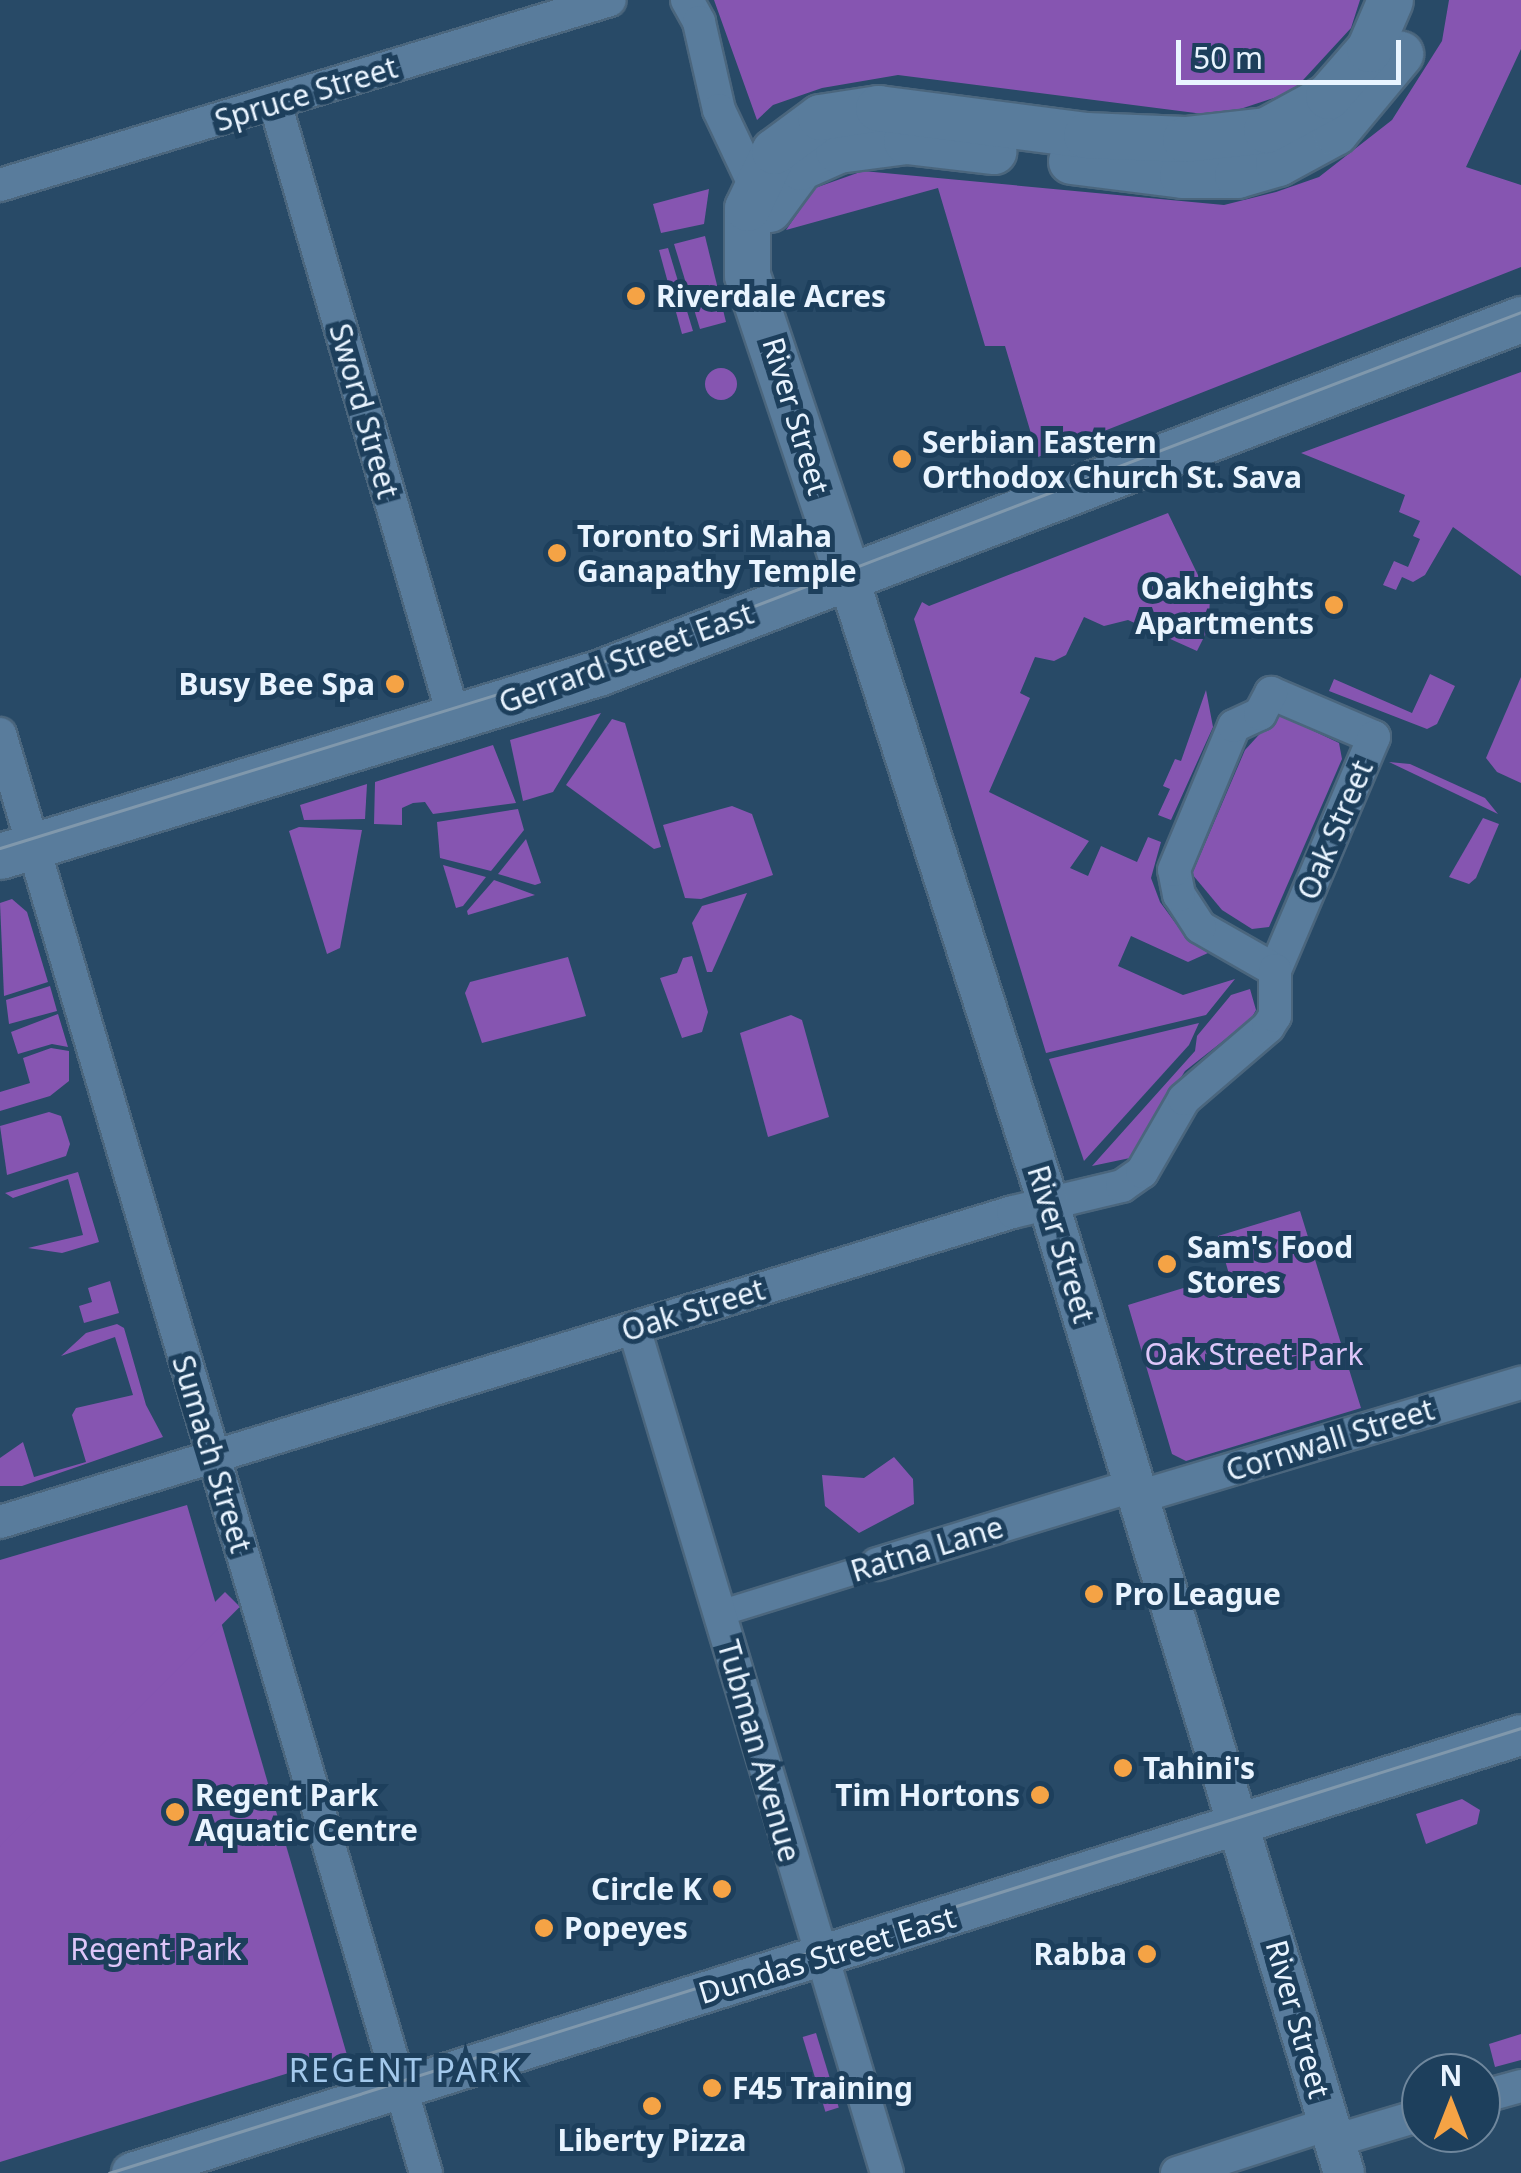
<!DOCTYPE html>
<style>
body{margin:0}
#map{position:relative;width:1521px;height:2173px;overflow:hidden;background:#284a67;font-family:"Noto Sans",sans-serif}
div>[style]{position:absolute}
.green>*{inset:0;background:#8655b1;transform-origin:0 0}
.round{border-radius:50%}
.roads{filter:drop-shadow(2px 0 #4b667d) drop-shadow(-2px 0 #4b667d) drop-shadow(0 2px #4b667d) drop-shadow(0 -2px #4b667d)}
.pedestrian>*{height:25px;margin:-12.5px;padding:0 12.5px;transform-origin:12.5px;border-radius:12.5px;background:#597c9c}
.minor>*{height:32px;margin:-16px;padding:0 16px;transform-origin:16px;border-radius:16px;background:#597c9c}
.tertiary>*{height:40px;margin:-20px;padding:0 20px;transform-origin:20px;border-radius:20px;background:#597c9c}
.secondary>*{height:45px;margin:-22.5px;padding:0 22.5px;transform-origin:22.5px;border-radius:22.5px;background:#597c9c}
.tram>*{height:2.5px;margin:-1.25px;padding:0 1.25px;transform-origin:1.25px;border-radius:1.25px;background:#8098ac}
.dots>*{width:28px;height:28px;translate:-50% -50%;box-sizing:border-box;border:5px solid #1d3f5c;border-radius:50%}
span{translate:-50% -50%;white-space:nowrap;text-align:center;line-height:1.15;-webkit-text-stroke:10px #1d3f5c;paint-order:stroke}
.street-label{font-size:30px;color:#e9f4ff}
.poi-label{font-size:30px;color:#e9f4ff;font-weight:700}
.left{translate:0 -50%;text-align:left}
.right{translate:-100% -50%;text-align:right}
.park-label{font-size:30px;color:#dec6f9}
.neighbourhood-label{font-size:32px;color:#a3c9ec;letter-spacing:2.5px}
.north{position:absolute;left:1401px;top:2053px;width:100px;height:100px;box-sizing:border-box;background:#1d3f5c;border:2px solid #6f879d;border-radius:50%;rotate:0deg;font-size:28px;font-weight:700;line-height:40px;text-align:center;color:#e9f4ff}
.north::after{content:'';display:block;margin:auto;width:35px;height:45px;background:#f5a345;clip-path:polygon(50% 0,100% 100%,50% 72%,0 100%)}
.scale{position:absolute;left:1176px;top:40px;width:225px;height:45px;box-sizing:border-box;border:5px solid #e9f4ff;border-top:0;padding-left:12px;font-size:30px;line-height:35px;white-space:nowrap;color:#e9f4ff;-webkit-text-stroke:8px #1d3f5c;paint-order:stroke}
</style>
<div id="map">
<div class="green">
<i style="clip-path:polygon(714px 0,1360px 0,1351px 28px,1292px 92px,1219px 116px,898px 75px,822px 88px,773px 105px,757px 120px)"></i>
<i style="clip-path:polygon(1449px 0,1521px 0,1521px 49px,1466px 167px,1521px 185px,1521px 267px,1038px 457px,1005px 346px,985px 346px,938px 188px,786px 230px,815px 188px,863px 171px,1224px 205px,1276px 192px,1319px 177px,1392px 120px,1442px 41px)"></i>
<i style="clip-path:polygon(709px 189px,704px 224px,661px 233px,653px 204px)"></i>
<i style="clip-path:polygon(705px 236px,726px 322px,700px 329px,674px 244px)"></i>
<i style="clip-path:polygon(668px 248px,693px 331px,682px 334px,659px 250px)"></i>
<i class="round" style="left:705px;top:368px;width:32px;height:32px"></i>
<i style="clip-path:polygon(1521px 372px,1521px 576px,1453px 527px,1425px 575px,1413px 582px,1402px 577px,1396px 590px,1383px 585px,1394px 561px,1408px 567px,1420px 539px,1413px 536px,1420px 521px,1399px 512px,1405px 495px,1301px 453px)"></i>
<i style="clip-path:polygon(1168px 513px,1210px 600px,1208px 629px,1197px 651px,1128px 620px,1104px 626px,1084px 617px,1066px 655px,1054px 661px,1035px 657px,1020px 693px,1030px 698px,989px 792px,1089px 841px,1070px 868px,1088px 876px,1101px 846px,1137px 862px,1148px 837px,1161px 842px,1151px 878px,1160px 902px,1187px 939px,1208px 953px,1188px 962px,1131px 936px,1118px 966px,1183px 995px,1235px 979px,1206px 1015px,1046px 1053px,914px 619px,922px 602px,929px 606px)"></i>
<i style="clip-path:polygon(1430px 674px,1455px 686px,1437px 724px,1427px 729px,1329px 691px,1334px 679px,1412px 713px)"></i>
<i style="clip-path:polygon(1521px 677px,1521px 783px,1497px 772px,1486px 758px)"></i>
<i style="clip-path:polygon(1206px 690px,1213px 727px,1171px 820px,1158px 815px,1170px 789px,1163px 786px,1175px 759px,1181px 761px)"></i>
<i style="clip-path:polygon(601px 713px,553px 792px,523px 801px,510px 740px)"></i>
<i style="clip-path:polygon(1278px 714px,1339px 743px,1342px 759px,1269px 927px,1252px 929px,1222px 910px,1192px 874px,1245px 750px)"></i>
<i style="clip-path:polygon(612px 719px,625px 723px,661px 847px,654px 849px,566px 785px)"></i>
<i style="clip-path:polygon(493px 745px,516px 803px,433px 814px,425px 802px,413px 803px,402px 808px,402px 825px,374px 824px,375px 782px)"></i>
<i style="clip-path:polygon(1389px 762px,1410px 764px,1485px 798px,1498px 814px)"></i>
<i style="clip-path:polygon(367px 784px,365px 819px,304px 820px,300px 805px)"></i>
<i style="clip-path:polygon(732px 806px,752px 814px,773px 875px,701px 899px,685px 898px,663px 825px)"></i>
<i style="clip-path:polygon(518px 809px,524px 830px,491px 871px,440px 858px,437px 822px)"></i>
<i style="clip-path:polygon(1483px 818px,1499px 824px,1476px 878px,1469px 884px,1449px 877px)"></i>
<i style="clip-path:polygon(299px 827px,362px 830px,340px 948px,327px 954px,289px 831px)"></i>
<i style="clip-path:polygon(526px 839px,541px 883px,535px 885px,498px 874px)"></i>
<i style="clip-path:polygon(443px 865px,486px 877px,463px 906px,456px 908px)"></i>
<i style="clip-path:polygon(494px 880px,535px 895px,468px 915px,467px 911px)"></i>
<i style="clip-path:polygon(747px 893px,712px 972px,707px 972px,692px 923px,702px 906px)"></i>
<i style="clip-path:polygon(12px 899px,27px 912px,48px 982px,4px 996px,0 903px)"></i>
<i style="clip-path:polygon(692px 956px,708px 1012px,702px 1032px,682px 1038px,660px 978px,677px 973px,683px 958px)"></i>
<i style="clip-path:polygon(568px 957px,586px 1016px,482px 1043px,465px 993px,470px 982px)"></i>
<i style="clip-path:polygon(50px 986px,57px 1011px,9px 1024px,6px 1000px)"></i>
<i style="clip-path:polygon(1250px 989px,1256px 1010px,1251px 1019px,1185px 1071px,1130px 1158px,1092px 1166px,1195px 1051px,1197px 1036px,1231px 995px)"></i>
<i style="clip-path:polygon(58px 1014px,68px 1047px,52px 1044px,18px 1054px,11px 1032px)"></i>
<i style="clip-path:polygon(791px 1015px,802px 1020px,829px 1117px,768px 1137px,740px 1033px)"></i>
<i style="clip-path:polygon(1199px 1023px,1189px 1045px,1084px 1161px,1049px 1059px)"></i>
<i style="clip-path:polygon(51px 1048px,69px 1051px,69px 1081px,50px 1096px,0 1111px,0 1092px,30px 1083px,23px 1058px)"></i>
<i style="clip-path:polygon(49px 1112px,61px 1116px,70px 1144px,66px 1156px,7px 1175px,0 1126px)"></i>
<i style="clip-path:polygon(78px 1172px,99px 1242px,62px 1253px,28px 1248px,83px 1235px,68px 1179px,13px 1198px,5px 1193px)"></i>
<i style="clip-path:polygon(1300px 1211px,1361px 1408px,1186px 1461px,1172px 1454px,1128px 1305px,1229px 1274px,1218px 1236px)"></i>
<i style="clip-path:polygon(110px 1281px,119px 1313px,84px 1323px,79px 1306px,92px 1302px,88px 1288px)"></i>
<i style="clip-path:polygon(117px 1324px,124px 1328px,146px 1405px,163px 1437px,22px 1486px,0 1486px,0 1458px,23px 1442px,34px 1477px,86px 1462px,72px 1415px,76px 1408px,133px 1395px,115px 1337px,61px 1356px,86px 1333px)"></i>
<i style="clip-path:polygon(894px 1457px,913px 1479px,914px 1504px,859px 1533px,825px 1506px,822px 1475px,864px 1478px)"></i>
<i style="clip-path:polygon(187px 1505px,347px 2055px,0 2162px,0 1560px)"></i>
<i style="left:225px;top:1592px;width:21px;height:469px;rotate:45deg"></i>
<i style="clip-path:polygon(1462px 1799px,1480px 1810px,1477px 1824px,1426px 1844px,1416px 1814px)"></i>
<i style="left:816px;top:2033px;width:78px;height:14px;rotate:73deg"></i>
<i style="clip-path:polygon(1521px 2034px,1521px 2060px,1495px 2067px,1489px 2044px)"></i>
</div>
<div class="roads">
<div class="pedestrian">
<i style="left:719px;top:1613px;width:165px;rotate:-17.2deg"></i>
</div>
<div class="minor">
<i style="left:687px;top:0;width:25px;rotate:61deg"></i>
<i style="left:699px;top:22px;width:90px;rotate:77.2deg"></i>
<i style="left:719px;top:110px;width:82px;rotate:64.7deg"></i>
<i style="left:275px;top:103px;width:641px;rotate:73.77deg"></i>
<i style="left:0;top:185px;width:637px;rotate:-16.87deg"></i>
<i style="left:1271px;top:693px;width:112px;rotate:23.1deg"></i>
<i style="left:1374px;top:737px;width:253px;rotate:113deg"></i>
<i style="left:1275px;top:970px;width:86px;rotate:-150.2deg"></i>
<i style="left:1200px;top:927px;width:38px;rotate:-123deg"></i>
<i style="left:1179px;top:895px;width:25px;rotate:-101deg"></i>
<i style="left:1174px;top:870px;width:156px;rotate:-67.4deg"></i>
<i style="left:1234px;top:726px;width:29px;rotate:-25deg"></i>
<i style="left:1260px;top:714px;width:24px;rotate:-62deg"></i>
<i style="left:0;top:734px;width:1501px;rotate:73.51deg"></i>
<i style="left:634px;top:1328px;width:882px;rotate:73.33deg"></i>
<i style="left:1138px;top:1497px;width:400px;rotate:-16.6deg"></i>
<i style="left:0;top:1522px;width:1059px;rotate:-17.02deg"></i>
<i style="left:1013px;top:1212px;width:112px;rotate:-13.4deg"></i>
<i style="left:1122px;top:1186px;width:24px;rotate:-35deg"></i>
<i style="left:1142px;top:1172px;width:84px;rotate:-60.1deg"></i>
<i style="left:1184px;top:1099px;width:111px;rotate:-40.6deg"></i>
<i style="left:1268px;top:1027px;width:13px;rotate:-58deg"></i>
<i style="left:1275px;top:1016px;width:46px;rotate:-90deg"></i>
<i style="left:877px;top:1564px;width:270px;rotate:-17deg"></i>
<i style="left:1481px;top:2097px;width:41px;rotate:-15.4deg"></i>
<i style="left:1334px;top:2141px;width:91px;rotate:-16.6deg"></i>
<i style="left:1177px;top:2173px;width:160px;rotate:-17.9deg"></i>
</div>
<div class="tertiary">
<i style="left:848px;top:577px;width:659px;rotate:72.25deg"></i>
<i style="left:1049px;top:1205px;width:1012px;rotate:73.05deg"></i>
<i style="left:132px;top:2173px;width:1456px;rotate:-17.5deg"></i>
</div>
<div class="secondary">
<i style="left:1071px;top:161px;width:112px;rotate:7.2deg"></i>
<i style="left:1182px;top:175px;width:55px"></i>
<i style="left:1237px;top:175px;width:43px;rotate:-16.3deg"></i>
<i style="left:1278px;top:163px;width:65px;rotate:-28.5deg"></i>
<i style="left:1335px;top:132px;width:102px;rotate:-50.2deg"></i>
<i style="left:769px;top:209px;width:52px;rotate:-53.6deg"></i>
<i style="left:800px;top:167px;width:42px;rotate:-24.1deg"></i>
<i style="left:838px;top:150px;width:69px;rotate:-7.5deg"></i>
<i style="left:906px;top:141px;width:88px;rotate:6.6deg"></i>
<i style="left:848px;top:577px;width:318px;rotate:-108.5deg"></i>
<i style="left:747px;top:275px;width:67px;rotate:-90deg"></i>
<i style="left:747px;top:208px;width:63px;rotate:-64.7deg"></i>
<i style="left:774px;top:151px;width:57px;rotate:-36.5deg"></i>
<i style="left:820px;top:117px;width:59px;rotate:-8.8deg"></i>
<i style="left:878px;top:108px;width:210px;rotate:7.4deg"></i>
<i style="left:1086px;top:135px;width:99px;rotate:2.3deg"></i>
<i style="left:1185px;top:139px;width:81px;rotate:-6.3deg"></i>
<i style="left:1266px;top:130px;width:71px;rotate:-28.7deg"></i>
<i style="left:1328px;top:96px;width:62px;rotate:-48.9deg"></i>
<i style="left:1369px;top:49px;width:53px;rotate:-66.8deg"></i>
<i style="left:0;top:856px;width:625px;rotate:-17.02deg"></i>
<i style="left:598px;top:673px;width:989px;rotate:-20.98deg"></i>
</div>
</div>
<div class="tram">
<i style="left:0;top:848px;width:664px;rotate:-17.18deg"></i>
<i style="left:634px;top:652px;width:950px;rotate:-20.97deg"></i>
<i style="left:109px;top:2173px;width:1480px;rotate:-17.49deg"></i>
</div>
<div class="dots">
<i style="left:636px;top:296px;background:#f5a345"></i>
<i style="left:902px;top:459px;background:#f5a345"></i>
<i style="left:557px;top:553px;background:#f5a345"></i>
<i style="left:1334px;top:605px;background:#f5a345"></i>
<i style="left:395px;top:684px;background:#f5a345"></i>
<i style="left:1167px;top:1264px;background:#f5a345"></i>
<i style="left:1094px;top:1594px;background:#f5a345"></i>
<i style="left:1123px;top:1768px;background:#f5a345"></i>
<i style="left:1040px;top:1795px;background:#f5a345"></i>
<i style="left:175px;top:1812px;background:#f5a345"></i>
<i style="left:722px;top:1889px;background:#f5a345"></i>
<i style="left:544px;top:1928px;background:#f5a345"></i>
<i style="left:1147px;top:1954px;background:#f5a345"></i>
<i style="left:712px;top:2088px;background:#f5a345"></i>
<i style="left:652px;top:2106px;background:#f5a345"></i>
</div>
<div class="street-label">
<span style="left:306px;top:94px;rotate:-17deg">Spruce Street</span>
<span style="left:364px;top:411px;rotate:74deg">Sword Street</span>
<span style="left:796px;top:416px;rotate:73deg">River Street</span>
<span style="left:626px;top:658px;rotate:-20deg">Gerrard Street East</span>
<span style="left:1335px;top:830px;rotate:-67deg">Oak Street</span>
<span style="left:1061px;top:1244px;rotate:73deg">River Street</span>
<span style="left:693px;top:1310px;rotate:-17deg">Oak Street</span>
<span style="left:1330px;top:1440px;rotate:-17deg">Cornwall Street</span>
<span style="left:212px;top:1454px;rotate:73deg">Sumach Street</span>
<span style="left:927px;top:1549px;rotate:-17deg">Ratna Lane</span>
<span style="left:759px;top:1751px;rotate:74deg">Tubman Avenue</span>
<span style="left:827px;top:1955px;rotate:-17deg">Dundas Street East</span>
<span style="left:1298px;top:2019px;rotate:74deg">River Street</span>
</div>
<div class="poi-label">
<span class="left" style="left:656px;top:296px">Riverdale Acres</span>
<span class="left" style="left:922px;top:459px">Serbian Eastern<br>Orthodox Church St. Sava</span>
<span class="left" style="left:577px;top:553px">Toronto Sri Maha<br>Ganapathy Temple</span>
<span class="right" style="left:1314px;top:605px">Oakheights<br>Apartments</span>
<span class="right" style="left:375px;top:684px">Busy Bee Spa</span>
<span class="left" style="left:1187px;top:1264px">Sam's Food<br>Stores</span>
<span class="left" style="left:1114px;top:1594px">Pro League</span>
<span class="left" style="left:1143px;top:1768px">Tahini's</span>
<span class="left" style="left:195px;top:1812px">Regent Park<br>Aquatic Centre</span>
<span class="right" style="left:1020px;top:1795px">Tim Hortons</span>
<span class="right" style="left:702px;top:1889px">Circle K</span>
<span class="left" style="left:564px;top:1928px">Popeyes</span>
<span class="right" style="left:1127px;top:1954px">Rabba</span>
<span class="left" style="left:732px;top:2088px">F45 Training</span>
<span style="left:652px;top:2140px">Liberty Pizza</span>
</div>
<div class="park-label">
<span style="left:1254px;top:1354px">Oak Street Park</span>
<span style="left:156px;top:1949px">Regent Park</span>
</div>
<div class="neighbourhood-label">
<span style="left:406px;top:2070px">REGENT PARK</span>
</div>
<div class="north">N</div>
<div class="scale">50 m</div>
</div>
